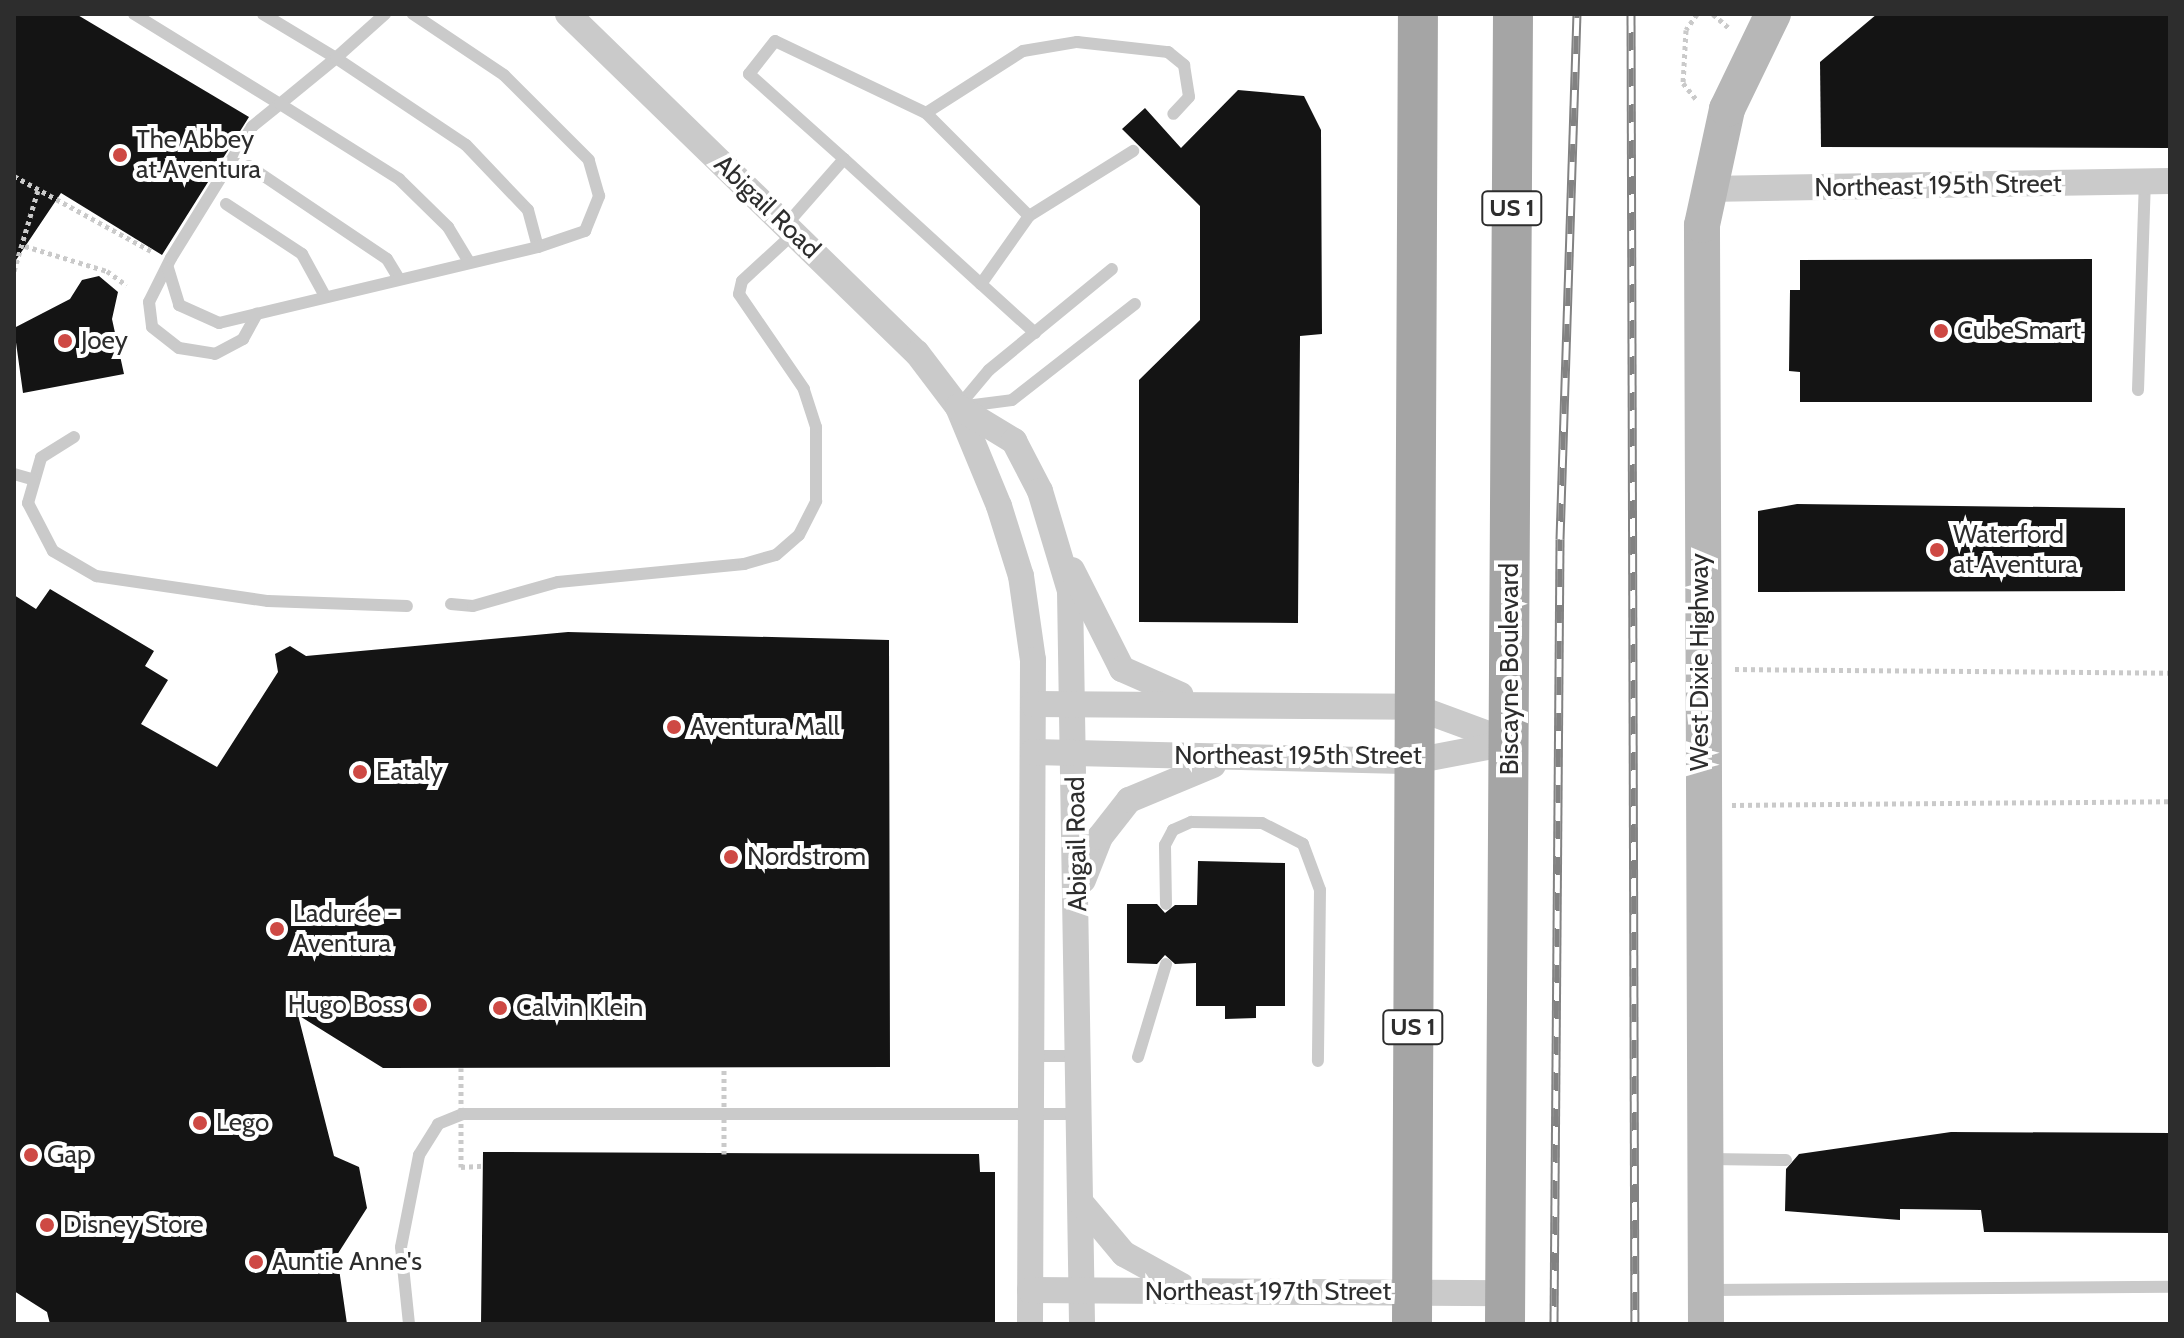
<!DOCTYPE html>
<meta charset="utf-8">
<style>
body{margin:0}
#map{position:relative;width:2184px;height:1338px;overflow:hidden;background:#fff;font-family:Cabin,sans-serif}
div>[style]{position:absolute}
.building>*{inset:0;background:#141414}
.path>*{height:5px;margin-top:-2.5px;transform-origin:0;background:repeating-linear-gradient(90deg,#cacaca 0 4px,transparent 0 8px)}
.lane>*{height:12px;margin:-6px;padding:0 6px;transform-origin:6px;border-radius:6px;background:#cacaca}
.street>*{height:26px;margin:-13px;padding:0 13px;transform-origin:13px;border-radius:13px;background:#cacaca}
.secondary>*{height:36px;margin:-18px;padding:0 18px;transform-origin:18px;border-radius:18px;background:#b7b7b7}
.primary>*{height:40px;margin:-20px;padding:0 20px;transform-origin:20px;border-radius:20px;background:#a5a5a5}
.rail>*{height:9px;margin-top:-4.5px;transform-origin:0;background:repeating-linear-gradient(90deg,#fff 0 18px,#828282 0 36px);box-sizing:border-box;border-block:2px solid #828282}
.path-bridge>*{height:5px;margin-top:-2.5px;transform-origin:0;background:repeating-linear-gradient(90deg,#cacaca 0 4px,transparent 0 8px)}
.dots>*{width:22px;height:22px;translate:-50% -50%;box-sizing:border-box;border:4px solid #fff;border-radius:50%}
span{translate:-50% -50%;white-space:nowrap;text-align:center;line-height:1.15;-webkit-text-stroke:8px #fff;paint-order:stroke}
.shield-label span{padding:2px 6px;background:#fff;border:2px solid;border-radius:6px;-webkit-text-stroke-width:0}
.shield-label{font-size:24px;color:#2d2d2d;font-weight:700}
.poi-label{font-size:26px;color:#2d2d2d}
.left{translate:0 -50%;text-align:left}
.right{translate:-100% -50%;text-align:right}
.street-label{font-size:26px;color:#2d2d2d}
.frame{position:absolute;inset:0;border:16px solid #2d2d2d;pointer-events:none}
</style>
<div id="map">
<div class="building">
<i style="clip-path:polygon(14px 14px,76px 14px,249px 117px,162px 255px,61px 193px,14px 263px)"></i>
<i style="clip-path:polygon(1877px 14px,2170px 14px,2170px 148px,1821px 147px,1820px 62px)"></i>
<i style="clip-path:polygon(1238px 90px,1304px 96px,1321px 130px,1322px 334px,1300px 336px,1298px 623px,1139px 622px,1139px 380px,1200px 320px,1200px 206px,1122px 129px,1145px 108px,1181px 148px)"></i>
<i style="clip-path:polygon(2092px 259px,2092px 402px,1800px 402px,1800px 372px,1789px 371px,1790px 290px,1800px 290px,1800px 260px)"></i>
<i style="clip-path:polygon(99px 276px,118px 292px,112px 319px,124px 374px,23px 393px,14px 328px,70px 299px,82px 280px)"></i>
<i style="clip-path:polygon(1797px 504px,2125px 508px,2125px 591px,1758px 592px,1758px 511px)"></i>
<i style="clip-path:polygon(50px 589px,154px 651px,145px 666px,168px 680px,141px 724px,217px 767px,278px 672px,275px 654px,290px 646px,306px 656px,568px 632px,889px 640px,890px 1067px,383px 1068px,298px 1015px,334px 1156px,359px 1167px,367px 1208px,337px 1255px,347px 1324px,50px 1324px,47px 1312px,14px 1291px,14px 595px,36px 609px)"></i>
<i style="clip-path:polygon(1198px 861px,1285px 863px,1285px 1006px,1256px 1006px,1256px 1018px,1225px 1019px,1225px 1006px,1196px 1006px,1196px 963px,1175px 964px,1165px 955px,1157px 964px,1127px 963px,1127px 904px,1157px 904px,1165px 913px,1175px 905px,1197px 905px)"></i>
<i style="clip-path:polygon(1951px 1132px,2170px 1133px,2170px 1233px,1984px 1232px,1981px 1210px,1900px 1209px,1900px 1220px,1785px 1211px,1786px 1169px,1799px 1154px)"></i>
<i style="clip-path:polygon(483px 1152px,979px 1154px,980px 1172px,995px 1172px,995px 1324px,481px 1324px)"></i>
</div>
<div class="path">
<i style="left:1697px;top:14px;width:19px;rotate:125deg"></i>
<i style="left:1686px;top:30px;width:53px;rotate:93.2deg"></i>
<i style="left:1683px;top:83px;width:22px;rotate:51deg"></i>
<i style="left:1713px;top:14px;width:21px;rotate:41deg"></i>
<i style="left:14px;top:176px;width:156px;rotate:28.7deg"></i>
<i style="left:25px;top:246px;width:86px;rotate:17deg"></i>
<i style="left:107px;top:271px;width:24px;rotate:36deg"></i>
<i style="left:14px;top:271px;width:84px;rotate:-73.5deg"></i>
<i style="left:1735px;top:669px;width:435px;rotate:0.5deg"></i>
<i style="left:1732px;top:805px;width:438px;rotate:-0.5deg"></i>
</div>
<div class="lane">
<i style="left:134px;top:14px;width:172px;rotate:31.7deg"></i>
<i style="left:280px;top:104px;width:36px;rotate:141deg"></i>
<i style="left:252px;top:127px;width:154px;rotate:121.7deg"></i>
<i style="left:171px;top:258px;width:49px;rotate:116.6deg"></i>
<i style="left:149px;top:302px;width:25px;rotate:83deg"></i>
<i style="left:152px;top:327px;width:34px;rotate:38deg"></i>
<i style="left:179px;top:348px;width:36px;rotate:9deg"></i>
<i style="left:215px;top:354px;width:32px;rotate:-28deg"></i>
<i style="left:243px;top:339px;width:29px;rotate:-61deg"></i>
<i style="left:263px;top:14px;width:85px;rotate:31.1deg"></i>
<i style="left:336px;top:58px;width:72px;rotate:140.6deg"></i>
<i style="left:280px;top:104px;width:141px;rotate:32.2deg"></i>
<i style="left:399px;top:179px;width:69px;rotate:44.4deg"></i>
<i style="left:448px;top:227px;width:41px;rotate:59deg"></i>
<i style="left:385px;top:14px;width:66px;rotate:138.1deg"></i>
<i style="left:336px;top:58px;width:156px;rotate:33.8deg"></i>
<i style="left:466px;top:145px;width:90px;rotate:46.4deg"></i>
<i style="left:528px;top:210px;width:38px;rotate:75deg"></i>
<i style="left:538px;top:247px;width:50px;rotate:-18.8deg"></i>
<i style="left:585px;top:231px;width:38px;rotate:-68deg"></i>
<i style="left:599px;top:196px;width:37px;rotate:-106deg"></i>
<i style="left:589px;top:160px;width:120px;rotate:-135deg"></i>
<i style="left:504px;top:75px;width:110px;rotate:-146.2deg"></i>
<i style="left:926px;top:113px;width:115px;rotate:-32.6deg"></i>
<i style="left:1023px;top:51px;width:55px;rotate:-9.5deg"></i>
<i style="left:1077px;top:42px;width:92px;rotate:6.3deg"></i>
<i style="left:1168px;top:52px;width:21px;rotate:39deg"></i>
<i style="left:1184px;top:65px;width:32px;rotate:81deg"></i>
<i style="left:1189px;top:97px;width:23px;rotate:133deg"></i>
<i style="left:249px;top:166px;width:166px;rotate:34deg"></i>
<i style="left:387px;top:259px;width:23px;rotate:59deg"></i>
<i style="left:226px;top:204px;width:91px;rotate:33.3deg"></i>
<i style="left:302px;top:254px;width:48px;rotate:61.3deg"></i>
<i style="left:1029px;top:216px;width:123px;rotate:-32deg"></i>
<i style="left:786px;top:225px;width:88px;rotate:-48.7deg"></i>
<i style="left:168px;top:268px;width:39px;rotate:73deg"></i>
<i style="left:179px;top:305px;width:44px;rotate:24.2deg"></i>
<i style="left:219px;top:323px;width:328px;rotate:-13.4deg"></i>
<i style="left:981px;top:284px;width:83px;rotate:-54.8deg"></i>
<i style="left:1029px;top:216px;width:146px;rotate:-135deg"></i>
<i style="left:926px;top:113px;width:167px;rotate:-154.5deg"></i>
<i style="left:775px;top:41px;width:42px;rotate:128.2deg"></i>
<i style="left:749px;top:74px;width:127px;rotate:41.8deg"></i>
<i style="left:844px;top:159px;width:185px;rotate:42.4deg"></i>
<i style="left:981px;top:284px;width:73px;rotate:42.2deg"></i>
<i style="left:2138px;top:390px;width:209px;rotate:-88.1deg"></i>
<i style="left:966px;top:406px;width:46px;rotate:-7.4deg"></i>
<i style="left:1012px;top:400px;width:156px;rotate:-38deg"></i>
<i style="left:958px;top:407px;width:48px;rotate:-50deg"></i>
<i style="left:989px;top:370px;width:159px;rotate:-39.4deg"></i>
<i style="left:74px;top:437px;width:39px;rotate:148deg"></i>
<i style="left:41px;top:458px;width:47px;rotate:106.1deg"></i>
<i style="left:28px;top:503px;width:54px;rotate:62.5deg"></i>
<i style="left:53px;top:551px;width:50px;rotate:30.2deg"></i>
<i style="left:96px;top:576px;width:174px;rotate:8.3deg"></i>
<i style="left:268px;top:601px;width:139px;rotate:2.1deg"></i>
<i style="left:14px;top:474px;width:19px;rotate:16deg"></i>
<i style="left:451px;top:604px;width:22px;rotate:5deg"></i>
<i style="left:473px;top:606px;width:88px;rotate:-15.8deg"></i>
<i style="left:558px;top:582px;width:187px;rotate:-5.5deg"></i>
<i style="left:744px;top:564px;width:33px;rotate:-16deg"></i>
<i style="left:776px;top:555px;width:30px;rotate:-41deg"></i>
<i style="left:799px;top:535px;width:38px;rotate:-63deg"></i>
<i style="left:816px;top:501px;width:74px;rotate:-90deg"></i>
<i style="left:816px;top:427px;width:40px;rotate:-108deg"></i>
<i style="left:804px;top:389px;width:115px;rotate:-124.4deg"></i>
<i style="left:739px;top:294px;width:13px;rotate:-77deg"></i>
<i style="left:742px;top:281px;width:71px;rotate:-42.7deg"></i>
<i style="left:1166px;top:904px;width:59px;rotate:-91deg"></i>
<i style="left:1165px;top:845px;width:17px;rotate:-62deg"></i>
<i style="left:1173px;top:830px;width:20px;rotate:-24deg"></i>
<i style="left:1191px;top:822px;width:71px;rotate:0.8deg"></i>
<i style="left:1262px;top:823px;width:46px;rotate:27.1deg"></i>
<i style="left:1303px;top:844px;width:49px;rotate:69.7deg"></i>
<i style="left:1320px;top:890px;width:171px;rotate:90.7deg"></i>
<i style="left:1033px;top:1056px;width:48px"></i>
<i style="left:1138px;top:1057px;width:97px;rotate:-73.2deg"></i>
<i style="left:1710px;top:1159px;width:76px;rotate:0.8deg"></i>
<i style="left:1709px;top:1290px;width:461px;rotate:-0.4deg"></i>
<i style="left:409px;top:1324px;width:77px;rotate:-95.9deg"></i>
<i style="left:401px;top:1247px;width:94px;rotate:-78.9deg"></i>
<i style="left:419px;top:1155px;width:36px;rotate:-58deg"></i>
<i style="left:438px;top:1124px;width:27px;rotate:-22deg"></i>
<i style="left:463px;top:1114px;width:618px"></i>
</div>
<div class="street">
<i style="left:568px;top:14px;width:487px;rotate:44.2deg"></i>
<i style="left:917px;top:353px;width:68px;rotate:52.8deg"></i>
<i style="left:958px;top:407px;width:107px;rotate:67.5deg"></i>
<i style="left:999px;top:506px;width:73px;rotate:72.6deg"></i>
<i style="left:1021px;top:576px;width:85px;rotate:81.9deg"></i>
<i style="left:1033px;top:660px;width:664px;rotate:90.26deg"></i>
<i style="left:1707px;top:189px;width:463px;rotate:-1deg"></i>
<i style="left:958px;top:407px;width:66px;rotate:31.3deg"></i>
<i style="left:1014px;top:441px;width:56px;rotate:62.5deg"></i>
<i style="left:1040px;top:491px;width:104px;rotate:73.3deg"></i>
<i style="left:1070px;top:591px;width:733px;rotate:89.06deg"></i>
<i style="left:1072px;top:570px;width:111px;rotate:63.2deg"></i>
<i style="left:1122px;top:669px;width:64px;rotate:23.8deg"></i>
<i style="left:1033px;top:704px;width:382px;rotate:0.4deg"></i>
<i style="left:1415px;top:707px;width:101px;rotate:20.2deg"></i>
<i style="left:1033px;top:752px;width:381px;rotate:1.4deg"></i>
<i style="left:1414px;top:761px;width:96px;rotate:-10.8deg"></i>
<i style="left:1083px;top:880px;width:46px;rotate:-68.4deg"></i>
<i style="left:1100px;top:837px;width:47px;rotate:-51.9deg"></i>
<i style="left:1129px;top:800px;width:91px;rotate:-22.6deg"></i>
<i style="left:1082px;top:1204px;width:65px;rotate:50deg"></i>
<i style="left:1124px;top:1254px;width:66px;rotate:28.9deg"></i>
<i style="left:1030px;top:1290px;width:476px;rotate:0.4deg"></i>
</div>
<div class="secondary">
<i style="left:1706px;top:1324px;width:1099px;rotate:-90.21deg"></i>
<i style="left:1702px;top:225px;width:119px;rotate:-77.8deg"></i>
<i style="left:1727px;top:109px;width:106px;rotate:-64.2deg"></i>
</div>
<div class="primary">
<i style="left:1412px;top:1324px;width:1310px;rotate:-89.74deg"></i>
<i style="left:1505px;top:1324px;width:1310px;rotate:-89.65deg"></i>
</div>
<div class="rail">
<i style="left:1631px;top:14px;width:1310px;rotate:89.83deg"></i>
<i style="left:1554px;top:1324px;width:785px;rotate:-89.56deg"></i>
<i style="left:1560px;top:539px;width:525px;rotate:-88.15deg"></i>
</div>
<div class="path-bridge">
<i style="left:461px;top:1068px;width:99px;rotate:90deg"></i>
<i style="left:461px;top:1167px;width:22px;rotate:-3deg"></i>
<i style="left:724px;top:1154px;width:87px;rotate:-90deg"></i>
</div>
<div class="dots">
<i style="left:120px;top:155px;background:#ce4944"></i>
<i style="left:1941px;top:331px;background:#ce4944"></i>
<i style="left:65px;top:341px;background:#ce4944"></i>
<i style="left:1937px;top:550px;background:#ce4944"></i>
<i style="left:674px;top:727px;background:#ce4944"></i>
<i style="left:360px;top:772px;background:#ce4944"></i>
<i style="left:731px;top:857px;background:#ce4944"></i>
<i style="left:277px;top:929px;background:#ce4944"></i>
<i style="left:420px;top:1005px;background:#ce4944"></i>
<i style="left:500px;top:1008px;background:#ce4944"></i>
<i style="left:200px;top:1123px;background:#ce4944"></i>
<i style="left:31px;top:1155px;background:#ce4944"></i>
<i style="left:47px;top:1225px;background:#ce4944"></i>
<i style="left:256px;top:1262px;background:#ce4944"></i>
</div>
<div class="shield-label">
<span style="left:1512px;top:208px">US 1</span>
<span style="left:1413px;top:1027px">US 1</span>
</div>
<div class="poi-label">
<span class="left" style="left:136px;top:155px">The Abbey<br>at Aventura</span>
<span class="left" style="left:1957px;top:331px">CubeSmart</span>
<span class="left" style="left:81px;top:341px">Joey</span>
<span class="left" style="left:1953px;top:550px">Waterford<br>at Aventura</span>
<span class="left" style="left:690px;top:727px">Aventura Mall</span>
<span class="left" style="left:376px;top:772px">Eataly</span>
<span class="left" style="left:747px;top:857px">Nordstrom</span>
<span class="left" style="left:293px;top:929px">Ladurée -<br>Aventura</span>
<span class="right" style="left:404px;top:1005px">Hugo Boss</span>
<span class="left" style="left:516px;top:1008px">Calvin Klein</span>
<span class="left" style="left:216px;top:1123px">Lego</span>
<span class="left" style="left:47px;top:1155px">Gap</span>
<span class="left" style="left:63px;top:1225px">Disney Store</span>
<span class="left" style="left:272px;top:1262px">Auntie Anne's</span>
</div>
<div class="street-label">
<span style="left:1938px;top:186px;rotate:-1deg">Northeast 195th Street</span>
<span style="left:767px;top:207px;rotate:44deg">Abigail Road</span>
<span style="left:1700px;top:662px;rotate:-90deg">West Dixie Highway</span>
<span style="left:1510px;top:669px;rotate:-90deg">Biscayne Boulevard</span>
<span style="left:1298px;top:756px">Northeast 195th Street</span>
<span style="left:1077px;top:844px;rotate:-91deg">Abigail Road</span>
<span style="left:1268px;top:1292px">Northeast 197th Street</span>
</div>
<div class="frame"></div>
</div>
